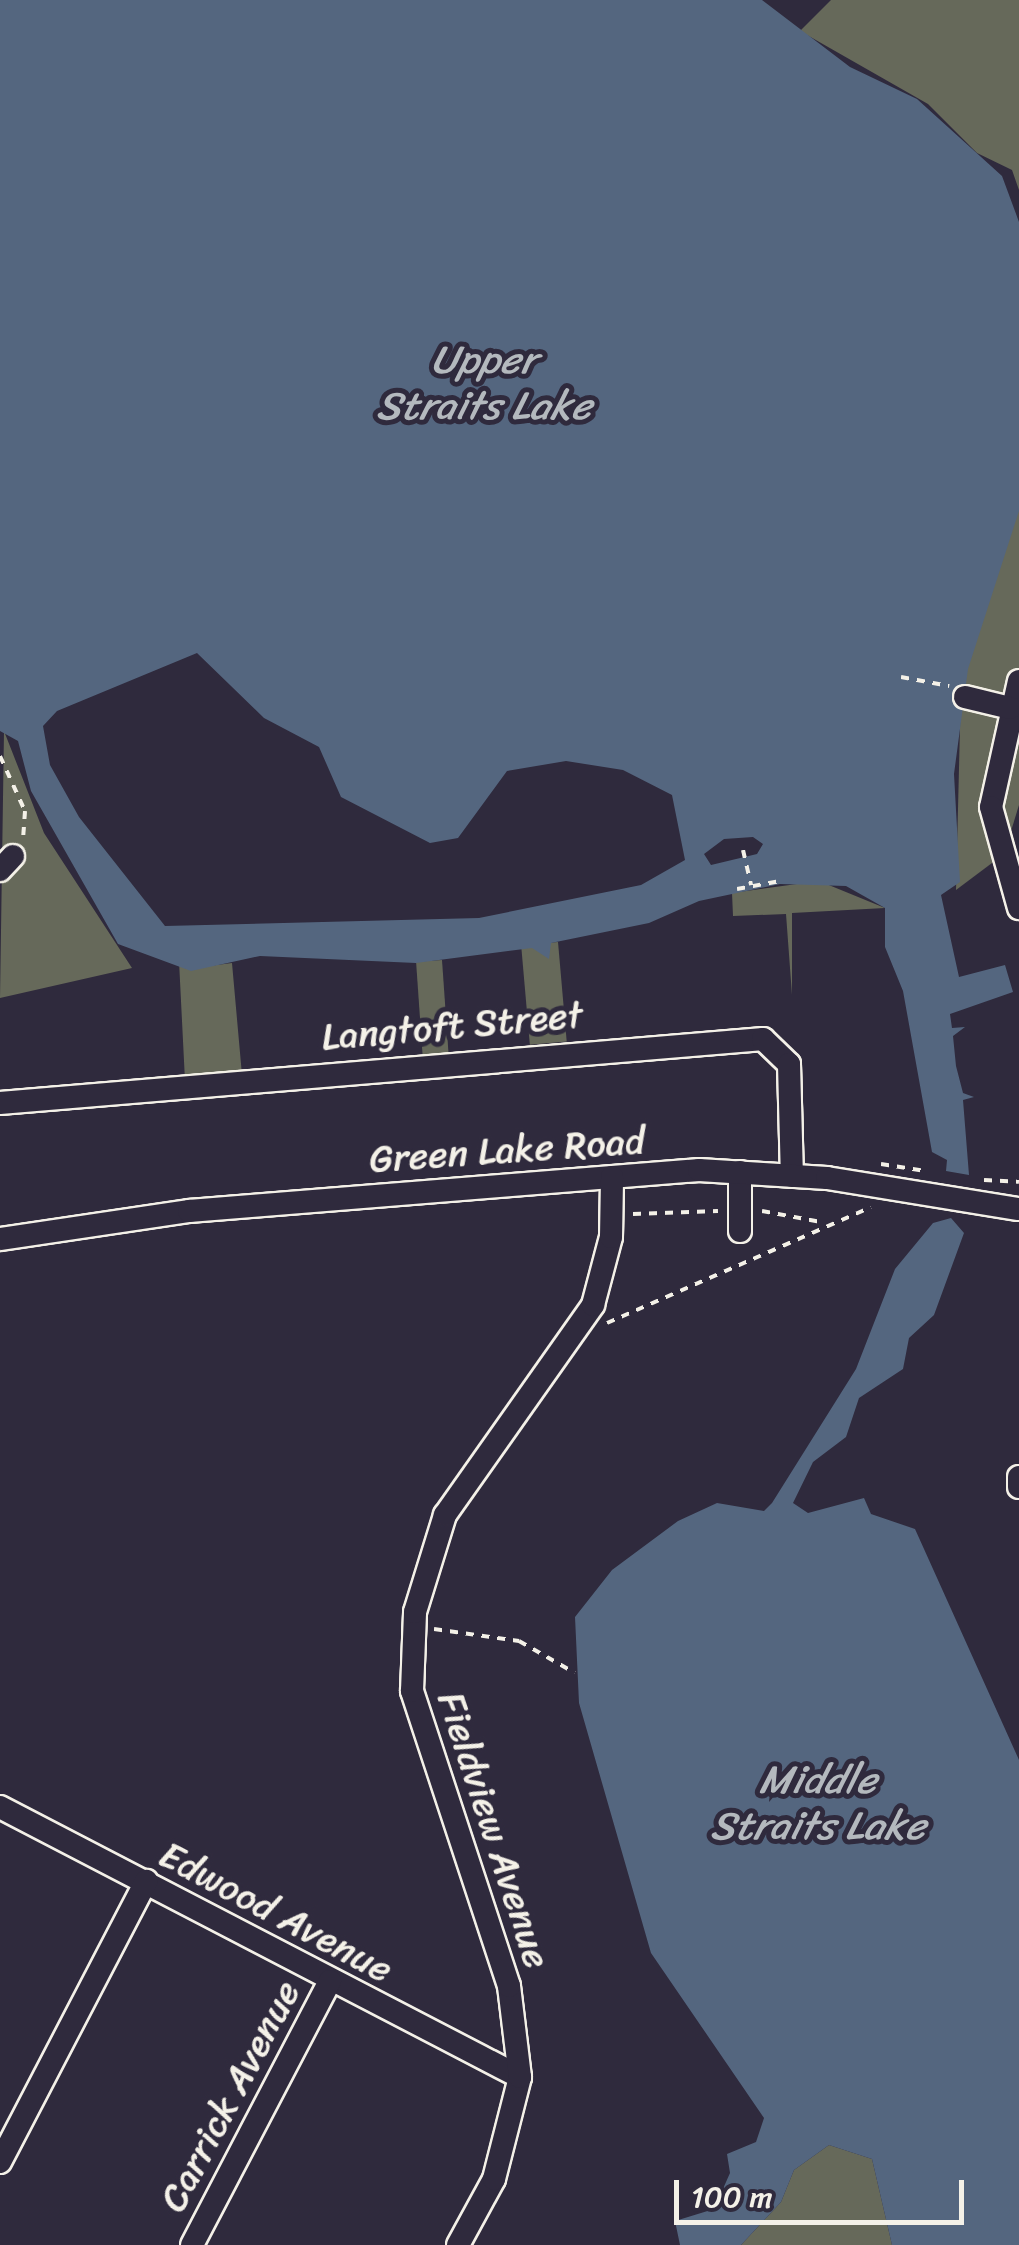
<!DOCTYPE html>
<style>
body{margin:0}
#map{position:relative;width:1019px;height:2245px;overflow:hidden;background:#2f2a3d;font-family:Sriracha,sans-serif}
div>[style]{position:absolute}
.green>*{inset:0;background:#66695a;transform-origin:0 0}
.water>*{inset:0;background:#54667f}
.path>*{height:4px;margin-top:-2px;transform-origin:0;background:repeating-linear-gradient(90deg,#f4f1e8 0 8px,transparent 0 16px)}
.roads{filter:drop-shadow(2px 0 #f4f1e8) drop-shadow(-2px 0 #f4f1e8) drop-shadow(0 2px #f4f1e8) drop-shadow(0 -2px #f4f1e8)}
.minor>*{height:22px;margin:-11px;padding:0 11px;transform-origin:11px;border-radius:11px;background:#2f2a3d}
span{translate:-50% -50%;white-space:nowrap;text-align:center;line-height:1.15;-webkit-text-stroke:10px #2f2a3d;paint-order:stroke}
.street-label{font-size:38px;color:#f4f1e8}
.water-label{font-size:40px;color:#b4b9be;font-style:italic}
.scale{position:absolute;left:674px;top:2180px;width:290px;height:45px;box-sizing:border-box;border:5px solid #f4f1e8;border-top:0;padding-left:12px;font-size:30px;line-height:35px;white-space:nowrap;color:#f4f1e8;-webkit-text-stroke:8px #2f2a3d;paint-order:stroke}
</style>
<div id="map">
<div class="green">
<i style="clip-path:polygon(831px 0,1019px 0,1019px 190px,1012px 170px,977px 153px,928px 104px,800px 31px)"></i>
<i style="clip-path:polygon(1019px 506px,1019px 805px,1004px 854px,956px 890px,963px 606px)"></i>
<i style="clip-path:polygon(4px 731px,44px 833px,132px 968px,0 998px)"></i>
<i style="clip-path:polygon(819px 881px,885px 908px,792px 913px,792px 995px,786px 914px,733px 916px,732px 893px)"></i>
<i style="left:558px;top:942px;width:100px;height:37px;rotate:85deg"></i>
<i style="left:442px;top:960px;width:93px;height:26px;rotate:86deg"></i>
<i style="clip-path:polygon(179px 961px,186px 969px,232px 963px,242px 1075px,185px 1081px)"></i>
<i style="clip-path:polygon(829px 2145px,872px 2159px,892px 2245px,741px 2245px,781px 2202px,794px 2170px)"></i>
</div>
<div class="water">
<i style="clip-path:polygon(evenodd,0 0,762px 0,850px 67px,917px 99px,1002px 176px,1019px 222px,1019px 511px,968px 669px,954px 774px,960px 882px,941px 895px,959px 977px,1005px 965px,1013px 992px,950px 1014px,952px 1028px,965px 1027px,953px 1036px,956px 1066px,963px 1093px,974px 1097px,963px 1100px,969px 1175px,946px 1171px,947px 1160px,932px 1152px,903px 991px,885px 947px,885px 908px,846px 886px,780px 884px,699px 901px,649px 923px,551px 943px,549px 959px,532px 948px,416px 963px,260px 956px,191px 971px,118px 944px,31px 791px,18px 741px,0 731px,0 0,197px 653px,264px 718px,319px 747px,341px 797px,430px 843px,458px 838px,507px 771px,566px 761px,623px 770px,672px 795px,685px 860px,641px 885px,479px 918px,165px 926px,79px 817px,50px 765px,43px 726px,57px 711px,197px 653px,0 0,753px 837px,763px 844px,757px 854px,711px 865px,704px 854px,724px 839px,753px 837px)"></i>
<i style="clip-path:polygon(951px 1218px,964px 1233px,934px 1315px,909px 1338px,903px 1369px,859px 1398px,846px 1437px,813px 1462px,793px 1503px,808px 1513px,864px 1498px,871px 1514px,915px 1529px,1019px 1760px,1019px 2245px,892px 2245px,872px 2159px,829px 2145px,794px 2170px,781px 2202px,741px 2245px,680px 2245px,675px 2221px,714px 2209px,730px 2173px,727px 2154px,756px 2142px,764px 2118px,651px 1953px,579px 1703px,575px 1617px,612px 1570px,678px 1521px,717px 1503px,764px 1511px,772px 1503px,856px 1369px,895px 1269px,933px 1223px)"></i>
</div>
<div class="path">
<i style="left:901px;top:677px;width:49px;rotate:10.6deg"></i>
<i style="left:0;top:756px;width:60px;rotate:65.6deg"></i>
<i style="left:25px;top:811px;width:29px;rotate:94deg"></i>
<i style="left:743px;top:850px;width:36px;rotate:77deg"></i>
<i style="left:737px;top:889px;width:44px;rotate:-10.5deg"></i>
<i style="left:881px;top:1164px;width:45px;rotate:9deg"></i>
<i style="left:984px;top:1180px;width:35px;rotate:3deg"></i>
<i style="left:762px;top:1211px;width:60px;rotate:10.6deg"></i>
<i style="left:633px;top:1214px;width:85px;rotate:-2deg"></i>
<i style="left:607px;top:1323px;width:288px;rotate:-23.7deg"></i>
<i style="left:434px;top:1629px;width:86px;rotate:8deg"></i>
<i style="left:519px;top:1641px;width:64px;rotate:29.7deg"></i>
</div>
<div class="roads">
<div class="minor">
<i style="left:1019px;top:681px;width:129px;rotate:102.5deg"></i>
<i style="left:991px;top:807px;width:105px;rotate:74.5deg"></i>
<i style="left:965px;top:697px;width:46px;rotate:13.7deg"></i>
<i style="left:0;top:870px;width:19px;rotate:-47deg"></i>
<i style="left:0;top:1103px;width:766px;rotate:-4.79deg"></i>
<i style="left:763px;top:1039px;width:36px;rotate:44deg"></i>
<i style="left:789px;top:1064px;width:112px;rotate:88.5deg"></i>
<i style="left:740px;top:1231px;width:59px;rotate:-90deg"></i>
<i style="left:0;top:1239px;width:191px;rotate:-8.4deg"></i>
<i style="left:189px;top:1211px;width:512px;rotate:-4.6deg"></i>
<i style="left:699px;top:1170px;width:128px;rotate:3.6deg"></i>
<i style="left:827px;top:1178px;width:194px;rotate:9.2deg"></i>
<i style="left:1019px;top:1477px;width:10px;rotate:90deg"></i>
<i style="left:0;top:1807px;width:586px;rotate:27.44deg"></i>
<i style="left:0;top:2162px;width:317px;rotate:-62.5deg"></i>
<i style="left:192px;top:2245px;width:298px;rotate:-62.4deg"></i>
<i style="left:458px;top:2245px;width:75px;rotate:-61.4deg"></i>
<i style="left:494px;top:2179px;width:105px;rotate:-75.7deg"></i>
<i style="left:520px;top:2077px;width:92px;rotate:-96.9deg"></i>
<i style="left:509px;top:1986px;width:311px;rotate:-108.2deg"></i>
<i style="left:412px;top:1691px;width:79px;rotate:-87.8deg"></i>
<i style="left:415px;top:1612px;width:102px;rotate:-72.8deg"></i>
<i style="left:445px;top:1515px;width:257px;rotate:-54.8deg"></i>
<i style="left:593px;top:1305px;width:70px;rotate:-75.2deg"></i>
<i style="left:611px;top:1237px;width:60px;rotate:-89deg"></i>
</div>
</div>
<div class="street-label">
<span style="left:452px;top:1026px;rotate:-5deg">Langtoft Street</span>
<span style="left:507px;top:1150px;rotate:-4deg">Green Lake Road</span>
<span style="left:494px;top:1830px;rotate:72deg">Fieldview Avenue</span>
<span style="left:276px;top:1912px;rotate:28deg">Edwood Avenue</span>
<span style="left:230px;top:2096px;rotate:-62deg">Carrick Avenue</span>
</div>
<div class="water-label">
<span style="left:484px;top:383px">Upper<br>Straits Lake</span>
<span style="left:818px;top:1803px">Middle<br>Straits Lake</span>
</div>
<div class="scale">100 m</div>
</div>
